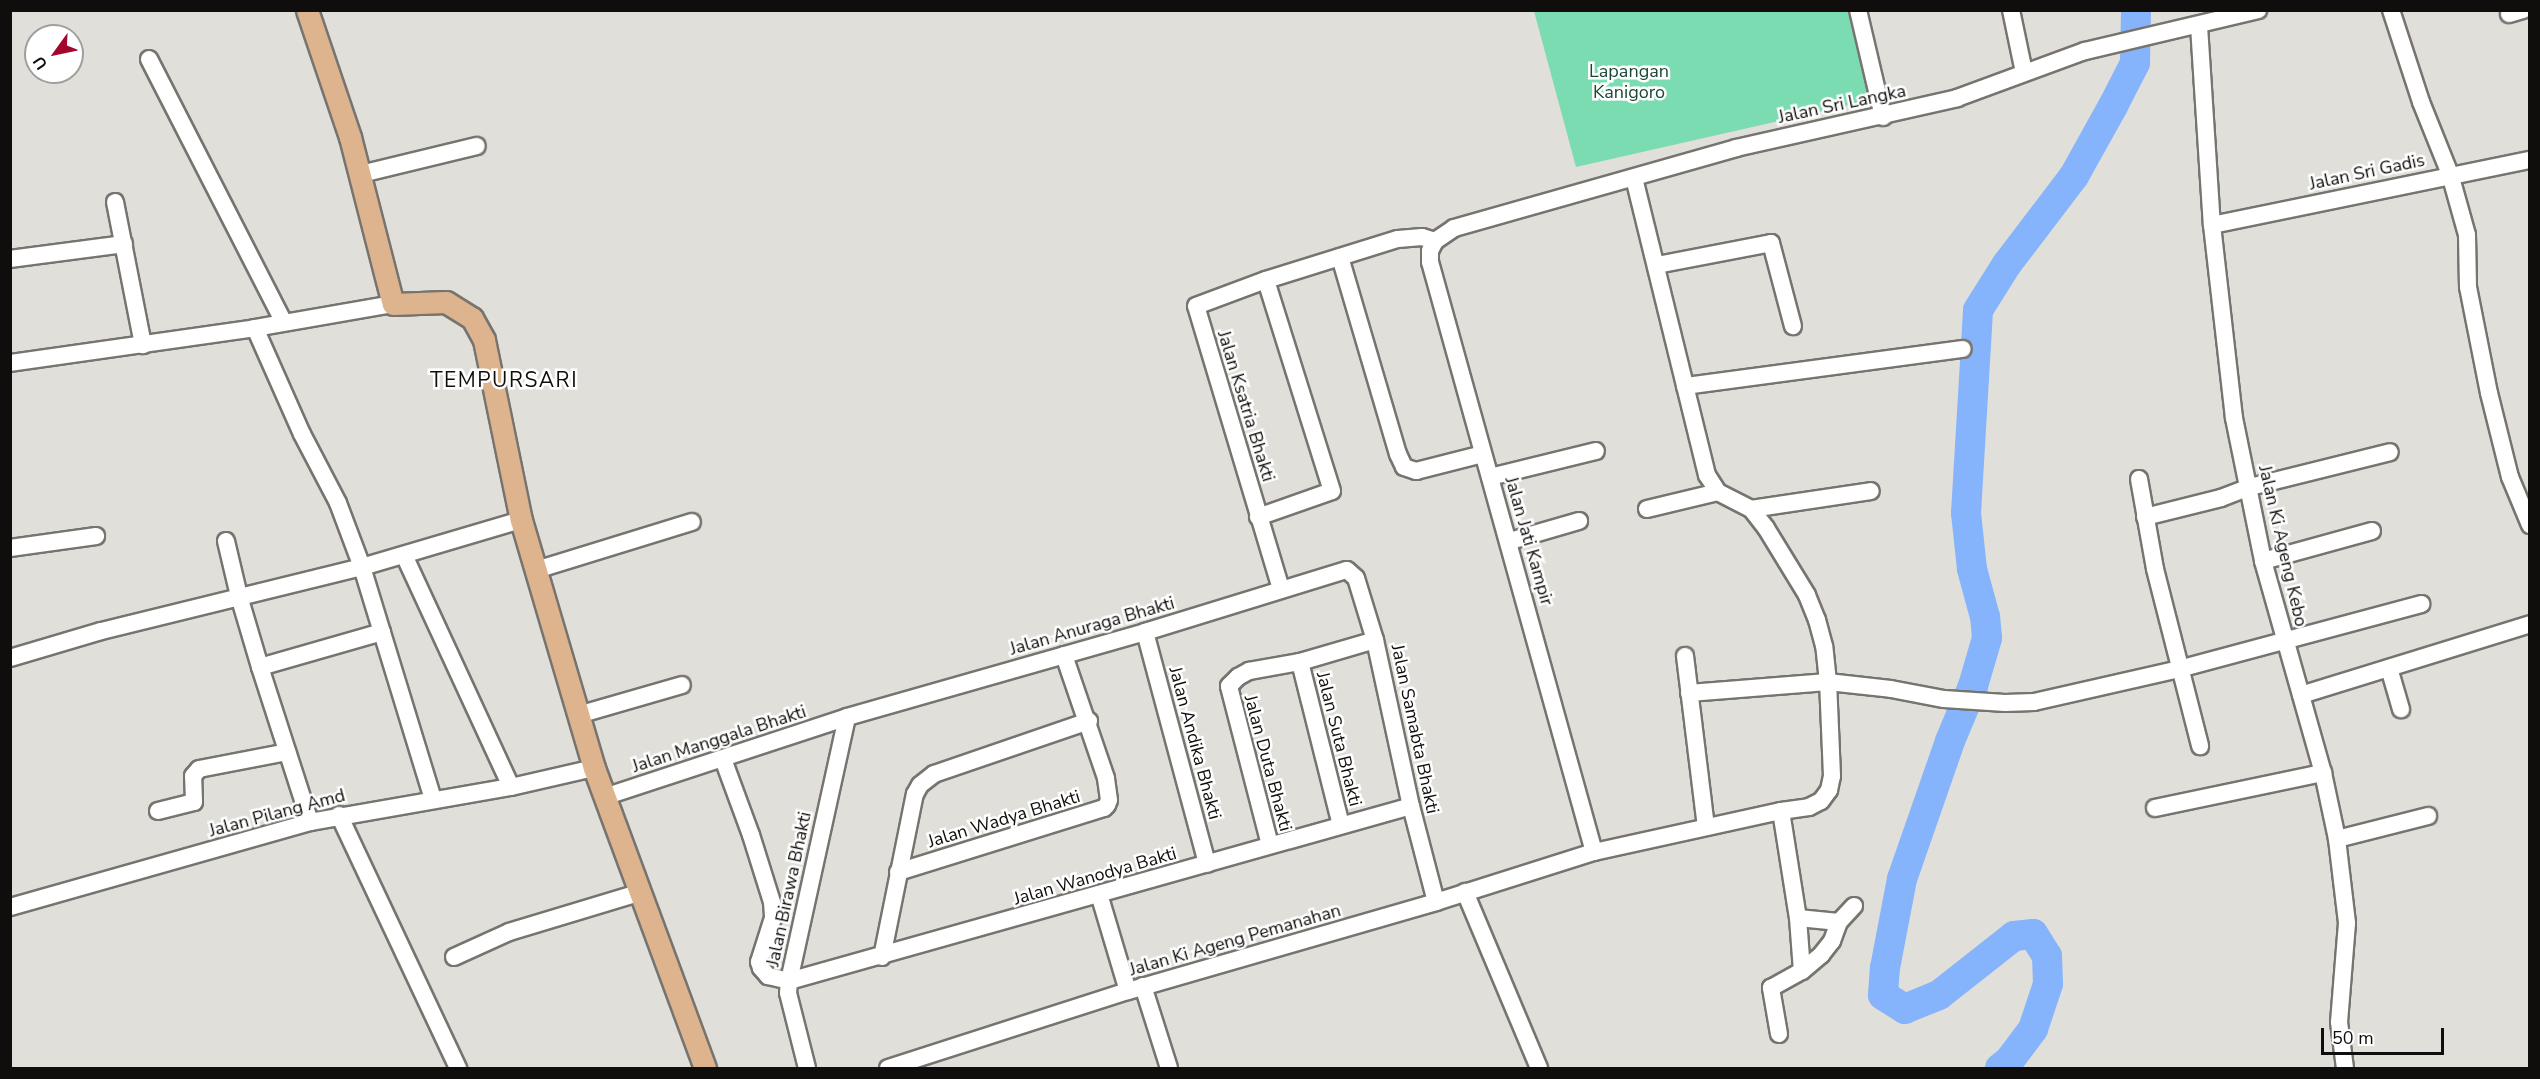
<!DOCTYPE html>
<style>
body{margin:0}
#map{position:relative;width:2540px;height:1079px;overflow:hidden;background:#e1dfd9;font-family:"Nunito Sans",sans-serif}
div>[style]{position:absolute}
.green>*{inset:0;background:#7bdbb1}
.river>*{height:30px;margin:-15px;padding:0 15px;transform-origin:15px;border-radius:15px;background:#86b4fc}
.roads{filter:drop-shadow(2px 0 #77746f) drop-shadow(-2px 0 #77746f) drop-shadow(0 2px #77746f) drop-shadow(0 -2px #77746f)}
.minor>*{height:16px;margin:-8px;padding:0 8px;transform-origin:8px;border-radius:8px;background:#fff}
.major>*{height:21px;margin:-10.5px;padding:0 10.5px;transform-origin:10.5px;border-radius:10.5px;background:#deb48e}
span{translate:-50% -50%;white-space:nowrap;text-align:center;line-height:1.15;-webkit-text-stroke:5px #fff;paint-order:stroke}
.park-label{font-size:18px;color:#1b4735}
.street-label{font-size:18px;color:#0f0e0c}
.quarter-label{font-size:21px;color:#0f0e0c;letter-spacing:1.5px}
.frame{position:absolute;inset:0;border:12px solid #0f0e0c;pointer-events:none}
.north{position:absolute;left:24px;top:24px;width:60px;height:60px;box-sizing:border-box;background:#fff;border:2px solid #9f9f9e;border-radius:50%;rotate:237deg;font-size:16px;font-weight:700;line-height:24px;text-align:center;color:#0f0e0c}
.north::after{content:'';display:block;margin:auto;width:21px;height:27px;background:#a4072e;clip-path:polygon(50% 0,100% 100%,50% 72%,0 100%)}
.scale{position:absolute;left:2321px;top:1028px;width:123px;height:27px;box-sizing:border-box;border:3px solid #0f0e0c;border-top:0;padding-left:8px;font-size:18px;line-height:21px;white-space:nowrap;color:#0f0e0c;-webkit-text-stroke:4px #fff;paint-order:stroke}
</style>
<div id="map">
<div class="green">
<i style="clip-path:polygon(1534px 11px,1856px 11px,1876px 99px,1576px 167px)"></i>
</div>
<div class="river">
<i style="left:2000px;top:1068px;width:11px;rotate:-38deg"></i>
<i style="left:2009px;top:1061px;width:40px;rotate:-53deg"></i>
<i style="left:2033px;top:1029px;width:47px;rotate:-71.6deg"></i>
<i style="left:2048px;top:984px;width:28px;rotate:-92deg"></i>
<i style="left:2047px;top:956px;width:26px;rotate:-122deg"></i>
<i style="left:2033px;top:934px;width:19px;rotate:174deg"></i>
<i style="left:2014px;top:936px;width:95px;rotate:141.8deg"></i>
<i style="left:1939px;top:995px;width:37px;rotate:158deg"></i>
<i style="left:1905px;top:1009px;width:26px;rotate:-148deg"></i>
<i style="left:1883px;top:995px;width:27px;rotate:-86deg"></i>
<i style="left:1885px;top:968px;width:91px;rotate:-79.2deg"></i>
<i style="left:1902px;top:879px;width:146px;rotate:-70.8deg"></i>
<i style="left:1950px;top:741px;width:60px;rotate:-67.3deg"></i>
<i style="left:1973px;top:686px;width:50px;rotate:-73.7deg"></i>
<i style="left:1987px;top:638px;width:21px;rotate:-95deg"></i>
<i style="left:1985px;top:617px;width:50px;rotate:-105.2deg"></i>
<i style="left:1972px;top:569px;width:56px;rotate:-96.1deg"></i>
<i style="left:1966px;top:513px;width:203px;rotate:-86.6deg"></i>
<i style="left:1978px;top:310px;width:54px;rotate:-57.8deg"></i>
<i style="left:2007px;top:264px;width:111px;rotate:-52.7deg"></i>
<i style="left:2074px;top:176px;width:80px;rotate:-60.9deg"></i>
<i style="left:2113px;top:106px;width:48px;rotate:-62.9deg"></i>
<i style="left:2135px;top:63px;width:53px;rotate:-88.9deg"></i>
</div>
<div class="roads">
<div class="minor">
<i style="left:1858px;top:10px;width:110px;rotate:76.8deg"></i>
<i style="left:2011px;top:10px;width:63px;rotate:78.2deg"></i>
<i style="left:2391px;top:10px;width:97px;rotate:71.9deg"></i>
<i style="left:2421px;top:102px;width:78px;rotate:68.1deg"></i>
<i style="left:2450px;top:174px;width:63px;rotate:74.4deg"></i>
<i style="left:2467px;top:235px;width:52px;rotate:88.9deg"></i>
<i style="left:2468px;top:287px;width:108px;rotate:78.8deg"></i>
<i style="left:2489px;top:393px;width:87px;rotate:76deg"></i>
<i style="left:2510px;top:477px;width:52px;rotate:67.4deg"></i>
<i style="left:2509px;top:14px;width:15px;rotate:-16deg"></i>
<i style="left:2199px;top:26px;width:199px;rotate:86.3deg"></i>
<i style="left:2212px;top:225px;width:194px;rotate:83.5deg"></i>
<i style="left:2234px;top:418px;width:146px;rotate:78.5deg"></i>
<i style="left:2263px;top:561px;width:220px;rotate:74.2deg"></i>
<i style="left:2323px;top:773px;width:67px;rotate:78deg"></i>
<i style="left:2337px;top:839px;width:85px;rotate:83.2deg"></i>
<i style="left:2347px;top:923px;width:99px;rotate:94.6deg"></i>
<i style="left:2339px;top:1022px;width:46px;rotate:82.6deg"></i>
<i style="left:149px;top:59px;width:294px;rotate:62.9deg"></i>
<i style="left:361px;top:174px;width:119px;rotate:-13.6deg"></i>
<i style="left:115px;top:202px;width:146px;rotate:78.9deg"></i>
<i style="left:2212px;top:225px;width:325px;rotate:-11.6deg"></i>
<i style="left:1340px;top:257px;width:205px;rotate:73.6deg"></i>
<i style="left:1398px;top:454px;width:14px;rotate:65deg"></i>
<i style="left:1404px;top:467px;width:13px;rotate:18deg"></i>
<i style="left:1416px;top:471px;width:69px;rotate:-14.2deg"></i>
<i style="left:10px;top:259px;width:115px;rotate:-7.5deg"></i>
<i style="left:1657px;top:265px;width:116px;rotate:-10.9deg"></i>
<i style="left:1771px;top:243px;width:86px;rotate:75.2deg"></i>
<i style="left:255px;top:328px;width:116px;rotate:66.1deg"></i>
<i style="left:302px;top:434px;width:78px;rotate:62.4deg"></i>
<i style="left:338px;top:503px;width:68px;rotate:69.4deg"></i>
<i style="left:362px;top:567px;width:243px;rotate:73deg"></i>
<i style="left:10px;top:363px;width:247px;rotate:-8.1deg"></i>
<i style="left:255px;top:328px;width:140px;rotate:-9.9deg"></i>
<i style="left:1685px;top:386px;width:280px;rotate:-7.6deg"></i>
<i style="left:1490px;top:477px;width:109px;rotate:-13.8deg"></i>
<i style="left:2139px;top:479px;width:91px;rotate:79.9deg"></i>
<i style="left:2155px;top:569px;width:183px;rotate:75.7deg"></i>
<i style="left:1647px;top:509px;width:73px;rotate:-13.5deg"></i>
<i style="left:1751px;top:509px;width:121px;rotate:-8.5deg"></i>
<i style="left:1258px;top:517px;width:78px;rotate:-19.4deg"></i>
<i style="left:1332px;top:491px;width:221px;rotate:-107.4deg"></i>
<i style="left:2145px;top:517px;width:78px;rotate:-14deg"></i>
<i style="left:2221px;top:498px;width:31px;rotate:-21deg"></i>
<i style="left:2250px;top:487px;width:144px;rotate:-14deg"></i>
<i style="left:226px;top:541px;width:57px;rotate:76.7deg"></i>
<i style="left:239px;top:596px;width:74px;rotate:73.5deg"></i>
<i style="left:260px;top:667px;width:127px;rotate:-16deg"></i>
<i style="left:1510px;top:541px;width:72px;rotate:-16.2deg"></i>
<i style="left:10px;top:548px;width:87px;rotate:-7.9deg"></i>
<i style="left:404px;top:555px;width:255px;rotate:65.2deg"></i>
<i style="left:2263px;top:561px;width:113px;rotate:-15.4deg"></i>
<i style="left:536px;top:570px;width:163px;rotate:-17.1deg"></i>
<i style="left:1281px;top:589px;width:295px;rotate:-106.7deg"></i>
<i style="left:1196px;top:306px;width:75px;rotate:-20.4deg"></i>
<i style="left:1266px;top:280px;width:138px;rotate:-17.3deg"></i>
<i style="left:1398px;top:239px;width:24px;rotate:-5deg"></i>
<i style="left:1422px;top:237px;width:14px;rotate:17deg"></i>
<i style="left:1145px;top:632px;width:240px;rotate:75deg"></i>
<i style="left:1685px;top:656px;width:172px;rotate:83deg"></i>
<i style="left:10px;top:658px;width:95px;rotate:-16.5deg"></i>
<i style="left:101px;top:631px;width:269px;rotate:-13.8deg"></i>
<i style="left:362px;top:567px;width:166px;rotate:-16.5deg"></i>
<i style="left:1300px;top:662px;width:168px;rotate:75.9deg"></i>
<i style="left:260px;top:667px;width:163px;rotate:72.1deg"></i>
<i style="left:2389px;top:668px;width:43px;rotate:73.7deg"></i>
<i style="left:1689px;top:693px;width:139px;rotate:-4.5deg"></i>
<i style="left:1828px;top:682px;width:63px;rotate:6.3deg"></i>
<i style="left:1891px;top:689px;width:54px;rotate:10.7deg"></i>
<i style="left:1944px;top:699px;width:61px;rotate:3.8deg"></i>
<i style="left:2005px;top:703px;width:29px;rotate:-2deg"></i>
<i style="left:2034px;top:702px;width:149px;rotate:-12.8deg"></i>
<i style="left:2179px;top:669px;width:251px;rotate:-15deg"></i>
<i style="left:2301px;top:695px;width:240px;rotate:-17.2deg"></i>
<i style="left:578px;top:715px;width:108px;rotate:-16.1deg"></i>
<i style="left:723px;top:759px;width:81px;rotate:69.8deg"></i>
<i style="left:751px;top:835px;width:70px;rotate:72.6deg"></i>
<i style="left:772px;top:902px;width:16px;rotate:86deg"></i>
<i style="left:773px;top:918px;width:46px;rotate:107.7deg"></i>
<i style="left:759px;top:962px;width:6px;rotate:72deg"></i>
<i style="left:761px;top:968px;width:11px;rotate:49deg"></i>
<i style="left:768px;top:976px;width:22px;rotate:13deg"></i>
<i style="left:789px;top:981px;width:646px;rotate:-15.71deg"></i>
<i style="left:604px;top:797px;width:256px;rotate:-18.2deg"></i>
<i style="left:847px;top:717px;width:310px;rotate:-15.9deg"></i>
<i style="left:1145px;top:632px;width:211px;rotate:-17.1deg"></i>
<i style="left:1347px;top:570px;width:12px;rotate:42deg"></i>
<i style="left:1356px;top:578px;width:65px;rotate:73deg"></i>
<i style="left:1375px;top:640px;width:170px;rotate:77.8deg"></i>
<i style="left:1411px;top:806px;width:99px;rotate:75.4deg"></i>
<i style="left:2155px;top:808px;width:172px;rotate:-11.8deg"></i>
<i style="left:158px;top:811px;width:37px;rotate:-14deg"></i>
<i style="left:194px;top:802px;width:26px;rotate:-92deg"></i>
<i style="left:193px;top:776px;width:9px;rotate:-49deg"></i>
<i style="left:199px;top:769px;width:90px;rotate:-10.9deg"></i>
<i style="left:1781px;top:811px;width:108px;rotate:81deg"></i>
<i style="left:1798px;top:918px;width:53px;rotate:85.7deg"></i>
<i style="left:339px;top:815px;width:280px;rotate:64.8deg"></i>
<i style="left:2337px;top:839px;width:94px;rotate:-14.2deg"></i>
<i style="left:1270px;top:845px;width:164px;rotate:-104.5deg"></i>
<i style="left:1229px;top:686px;width:13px;rotate:-45deg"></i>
<i style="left:1238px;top:677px;width:13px;rotate:-29deg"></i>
<i style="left:1249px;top:671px;width:52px;rotate:-10deg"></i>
<i style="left:1300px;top:662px;width:78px;rotate:-16.3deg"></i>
<i style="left:1594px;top:852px;width:612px;rotate:-105.53deg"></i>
<i style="left:1430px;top:262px;width:11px;rotate:-90deg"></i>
<i style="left:1430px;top:251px;width:11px;rotate:-63deg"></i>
<i style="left:1435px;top:241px;width:23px;rotate:-34deg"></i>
<i style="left:1454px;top:228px;width:293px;rotate:-15.8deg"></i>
<i style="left:1736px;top:148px;width:227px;rotate:-12.7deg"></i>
<i style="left:1957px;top:98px;width:136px;rotate:-20.2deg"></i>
<i style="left:2085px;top:51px;width:178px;rotate:-13.3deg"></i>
<i style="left:898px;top:872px;width:216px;rotate:-17.3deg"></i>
<i style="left:1104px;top:808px;width:4px;rotate:-45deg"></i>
<i style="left:1107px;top:805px;width:5px;rotate:-68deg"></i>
<i style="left:1109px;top:800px;width:22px;rotate:-98deg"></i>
<i style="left:1106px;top:778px;width:130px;rotate:-108.9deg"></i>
<i style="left:1465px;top:892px;width:191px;rotate:67.2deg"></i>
<i style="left:1099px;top:894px;width:101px;rotate:73.4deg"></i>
<i style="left:10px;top:907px;width:312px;rotate:-15.8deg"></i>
<i style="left:310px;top:822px;width:204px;rotate:-9.9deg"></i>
<i style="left:511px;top:787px;width:85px;rotate:-12.9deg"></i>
<i style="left:1798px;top:918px;width:41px;rotate:5.6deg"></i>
<i style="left:454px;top:957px;width:60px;rotate:-24.4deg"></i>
<i style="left:509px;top:932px;width:135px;rotate:-16.8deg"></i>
<i style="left:882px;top:957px;width:166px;rotate:-78.6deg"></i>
<i style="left:915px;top:794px;width:10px;rotate:-61deg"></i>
<i style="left:920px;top:785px;width:18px;rotate:-38deg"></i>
<i style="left:934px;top:774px;width:164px;rotate:-18.9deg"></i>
<i style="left:1143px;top:986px;width:86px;rotate:72.4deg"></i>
<i style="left:1779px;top:1034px;width:47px;rotate:-99.9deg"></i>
<i style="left:1771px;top:988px;width:35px;rotate:-29deg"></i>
<i style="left:1802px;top:971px;width:25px;rotate:-40deg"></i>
<i style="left:1821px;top:955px;width:18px;rotate:-52deg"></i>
<i style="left:1832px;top:941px;width:20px;rotate:-70deg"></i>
<i style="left:1839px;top:922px;width:22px;rotate:-47deg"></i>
<i style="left:807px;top:1068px;width:77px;rotate:-104.2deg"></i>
<i style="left:788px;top:993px;width:12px;rotate:-85deg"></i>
<i style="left:789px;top:981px;width:270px;rotate:-77.6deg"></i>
<i style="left:888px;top:1068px;width:252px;rotate:-17.8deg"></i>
<i style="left:1128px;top:991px;width:321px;rotate:-16.1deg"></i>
<i style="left:1436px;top:902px;width:166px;rotate:-17.6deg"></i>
<i style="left:1594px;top:852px;width:191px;rotate:-12.4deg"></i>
<i style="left:1781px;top:811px;width:28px;rotate:-8deg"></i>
<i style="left:1809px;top:807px;width:13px;rotate:-27deg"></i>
<i style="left:1821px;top:801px;width:14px;rotate:-54deg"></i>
<i style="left:1829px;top:790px;width:14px;rotate:-78deg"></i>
<i style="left:1832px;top:776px;width:94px;rotate:-92.4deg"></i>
<i style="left:1828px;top:682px;width:36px;rotate:-96deg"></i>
<i style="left:1824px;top:646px;width:27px;rotate:-105deg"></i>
<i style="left:1817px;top:620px;width:27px;rotate:-112deg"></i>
<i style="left:1807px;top:595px;width:79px;rotate:-121.5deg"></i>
<i style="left:1766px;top:528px;width:24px;rotate:-128deg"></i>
<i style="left:1751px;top:509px;width:37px;rotate:-153deg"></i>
<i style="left:1718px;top:492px;width:20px;rotate:-123deg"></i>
<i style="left:1707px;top:475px;width:306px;rotate:-103.8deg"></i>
</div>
<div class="major">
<i style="left:307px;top:10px;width:134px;rotate:71.3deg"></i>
<i style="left:350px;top:137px;width:172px;rotate:75.6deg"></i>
<i style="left:393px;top:304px;width:53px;rotate:-2.2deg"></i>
<i style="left:446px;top:302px;width:31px;rotate:32deg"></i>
<i style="left:472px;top:318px;width:25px;rotate:61deg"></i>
<i style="left:484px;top:340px;width:184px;rotate:78.4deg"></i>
<i style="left:521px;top:520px;width:259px;rotate:73.6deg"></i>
<i style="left:594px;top:768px;width:320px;rotate:69.7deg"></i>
</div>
</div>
<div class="park-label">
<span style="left:1629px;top:82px">Lapangan<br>Kanigoro</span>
</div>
<div class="street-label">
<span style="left:1842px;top:104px;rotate:-12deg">Jalan Sri Langka</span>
<span style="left:2367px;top:172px;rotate:-12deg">Jalan Sri Gadis</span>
<span style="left:1246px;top:406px;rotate:73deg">Jalan Ksatria Bhakti</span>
<span style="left:1529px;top:541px;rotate:74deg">Jalan Jati Kampir</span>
<span style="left:2283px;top:546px;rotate:77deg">Jalan Ki Ageng Kebo</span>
<span style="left:1092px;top:626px;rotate:-16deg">Jalan Anuraga Bhakti</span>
<span style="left:1415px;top:729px;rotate:78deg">Jalan Samabta Bhakti</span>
<span style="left:719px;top:739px;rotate:-18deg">Jalan Manggala Bhakti</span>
<span style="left:1339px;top:739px;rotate:76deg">Jalan Suta Bhakti</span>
<span style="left:1195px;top:743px;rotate:75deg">Jalan Andika Bhakti</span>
<span style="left:1268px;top:763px;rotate:75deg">Jalan Duta Bhakti</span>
<span style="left:277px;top:813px;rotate:-15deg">Jalan Pilang Amd</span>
<span style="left:1004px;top:819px;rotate:-17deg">Jalan Wadya Bhakti</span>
<span style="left:1095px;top:876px;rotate:-16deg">Jalan Wanodya Bakti</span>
<span style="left:789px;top:889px;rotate:-78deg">Jalan Birawa Bhakti</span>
<span style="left:1235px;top:940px;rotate:-16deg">Jalan Ki Ageng Pemanahan</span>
</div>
<div class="quarter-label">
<span style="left:504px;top:380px">TEMPURSARI</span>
</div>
<div class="frame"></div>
<div class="north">U</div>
<div class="scale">50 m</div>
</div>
